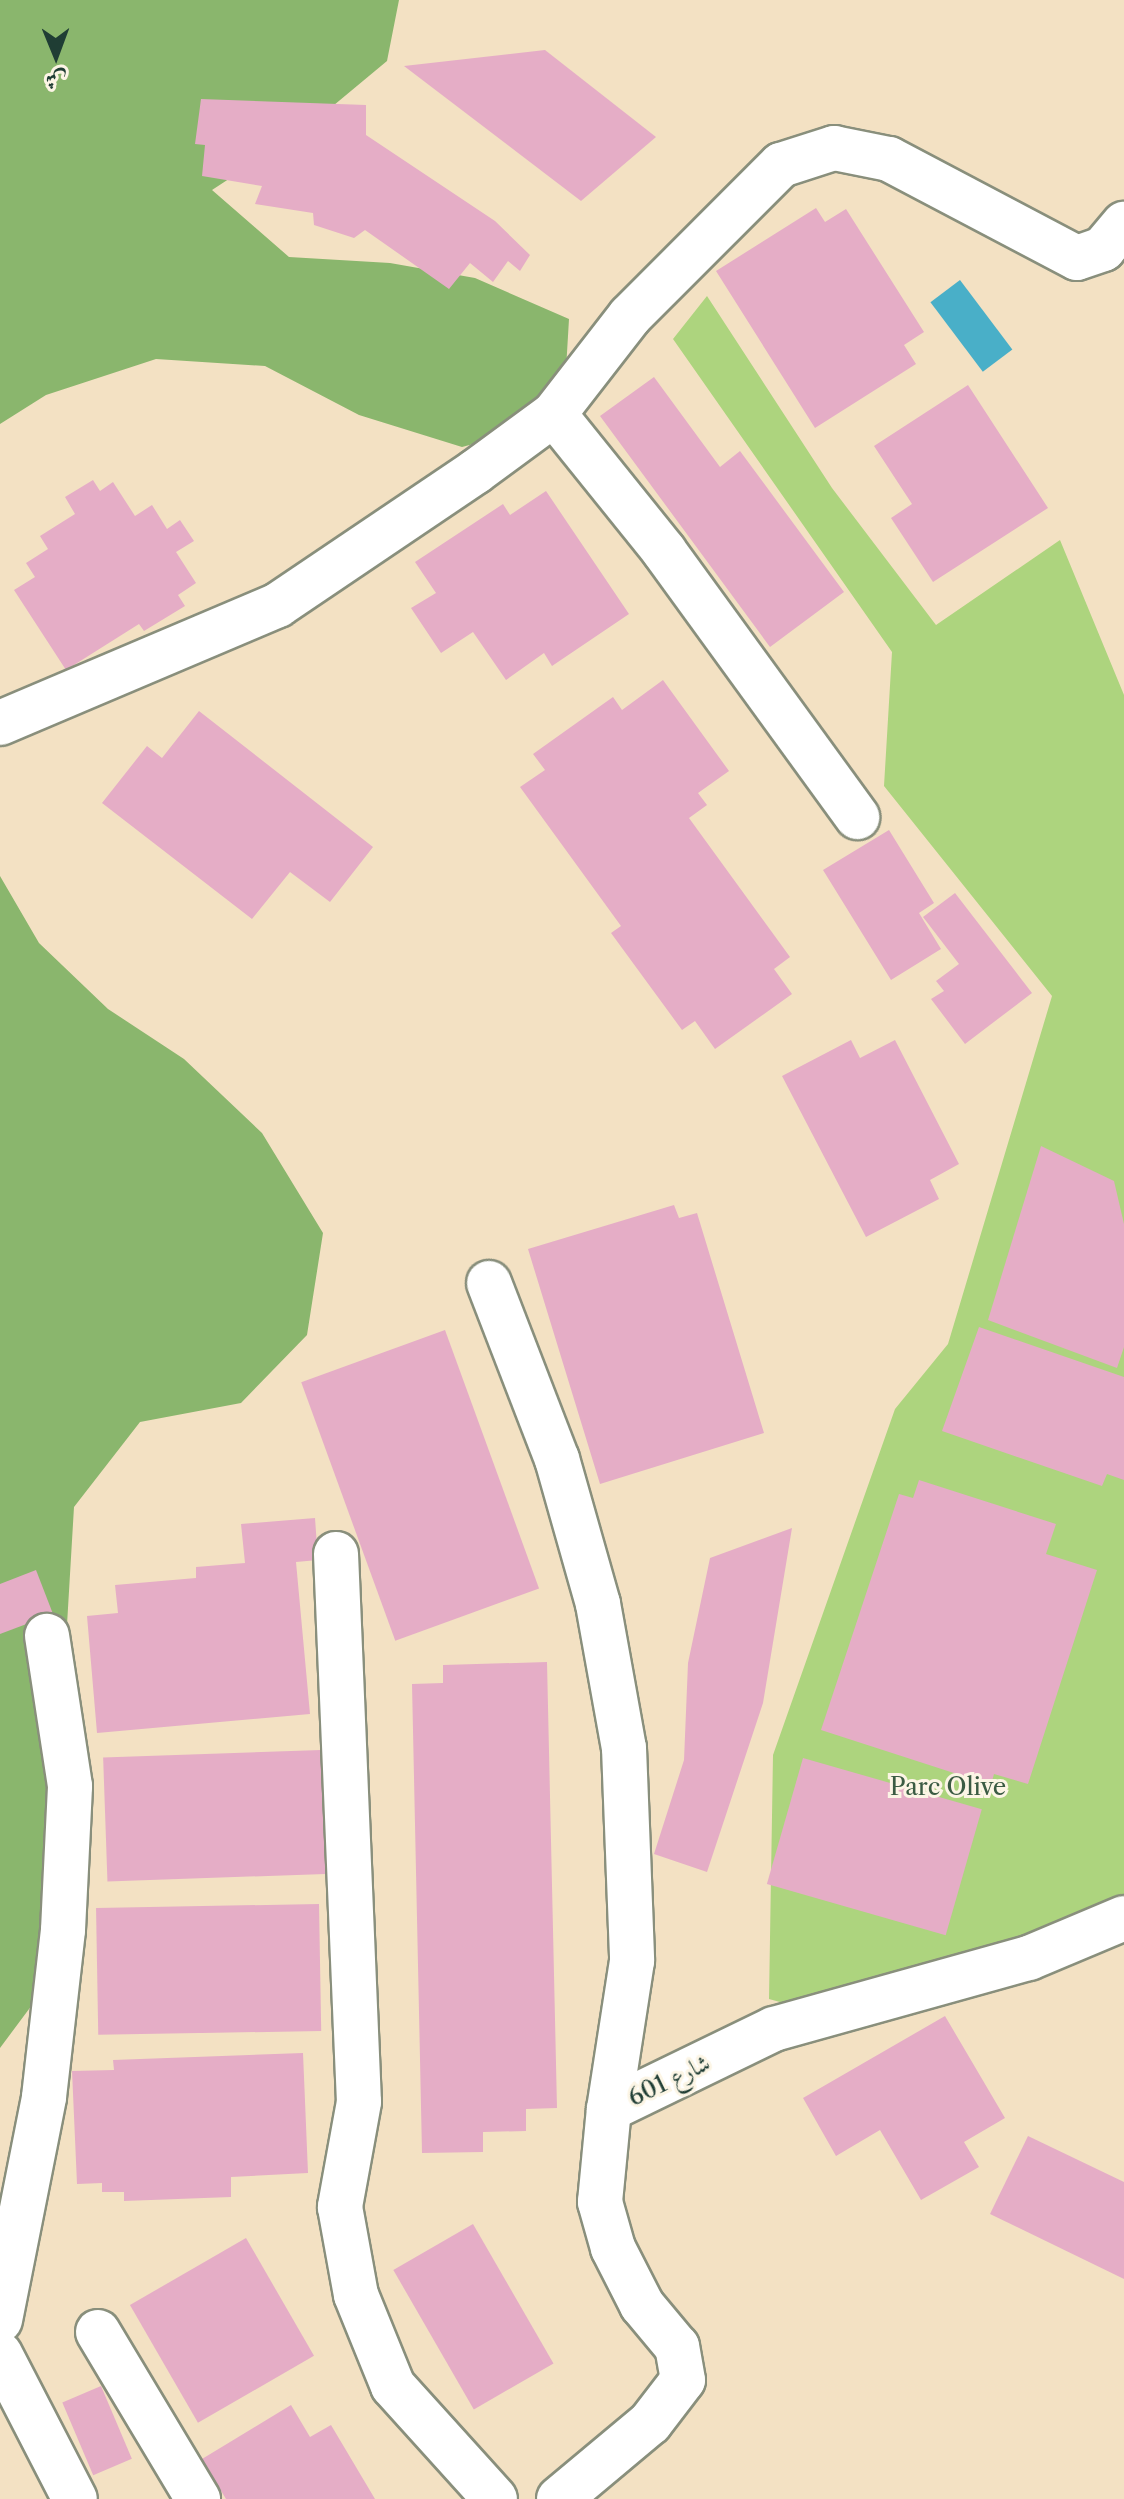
<!DOCTYPE html>
<meta charset="utf-8">
<style>
body{margin:0}
#map{position:relative;width:1124px;height:2499px;overflow:hidden;background:#f3e1c3;font-family:"Libre Caslon Text",Amiri,serif}
div>[style]{position:absolute}
.green>*{inset:0;background:#add47e}
.forest>*{inset:0;background:#8ab66d}
.water>*{inset:0;background:#49afc8;transform-origin:0 0}
.building>*{inset:0;background:#e5adc6;transform-origin:0 0}
.roads{filter:drop-shadow(2px 0 #898f7c) drop-shadow(-2px 0 #898f7c) drop-shadow(0 2px #898f7c) drop-shadow(0 -2px #898f7c)}
.minor>*{height:44px;margin:-22px;padding:0 22px;transform-origin:22px;border-radius:22px;background:#fff}
span{translate:-50% -50%;white-space:nowrap;text-align:center;line-height:1.15;-webkit-text-stroke:6px #fcf5e5;paint-order:stroke}
.park-label{font-size:24px;color:#3b5b43}
.street-label{font-size:24px;color:#1f3d34}
.north{position:absolute;left:16px;top:16px;width:80px;height:80px;-webkit-text-stroke:6px #fcf5e5;paint-order:stroke;rotate:179deg;font-size:22px;font-weight:700;line-height:32px;text-align:center;color:#1f3d34}
.north::after{content:'';display:block;margin:auto;width:28px;height:36px;background:#1f3d34;clip-path:polygon(50% 0,100% 100%,50% 72%,0 100%)}
</style>
<div id="map">
<div class="green">
<i style="clip-path:polygon(707px 296px,832px 488px,936px 625px,1060px 540px,1124px 695px,1124px 1911px,838px 2018px,769px 1999px,773px 1755px,895px 1409px,948px 1344px,1052px 996px,884px 786px,892px 652px,673px 339px)"></i>
</div>
<div class="forest">
<i style="clip-path:polygon(0 0,399px 0,387px 61px,304px 130px,212px 190px,289px 257px,390px 263px,475px 278px,569px 319px,563px 420px,462px 447px,359px 415px,265px 366px,156px 359px,46px 395px,0 424px)"></i>
<i style="clip-path:polygon(0 876px,39px 943px,108px 1009px,184px 1059px,262px 1133px,323px 1233px,307px 1335px,241px 1403px,140px 1422px,74px 1507px,67px 1625px,78px 1743px,64px 1962px,0 2048px)"></i>
</div>
<div class="water">
<i style="left:960px;top:280px;width:87px;height:37px;rotate:53deg"></i>
</div>
<div class="building">
<i style="clip-path:polygon(545px 50px,656px 137px,581px 201px,404px 66px)"></i>
<i style="clip-path:polygon(201px 99px,366px 105px,366px 135px,495px 221px,530px 255px,520px 271px,508px 261px,493px 282px,470px 263px,449px 289px,365px 230px,354px 238px,314px 225px,313px 213px,255px 204px,262px 186px,202px 176px,205px 145px,195px 144px)"></i>
<i style="clip-path:polygon(816px 208px,825px 222px,846px 209px,924px 332px,904px 345px,916px 364px,815px 428px,716px 271px)"></i>
<i style="clip-path:polygon(654px 377px,720px 467px,740px 451px,844px 592px,770px 647px,600px 416px)"></i>
<i style="clip-path:polygon(968px 385px,1048px 508px,933px 582px,891px 518px,912px 504px,874px 446px)"></i>
<i style="clip-path:polygon(93px 480px,100px 491px,113px 482px,135px 516px,152px 505px,167px 529px,180px 520px,194px 541px,176px 552px,196px 583px,178px 595px,185px 606px,144px 631px,139px 624px,66px 670px,14px 590px,35px 577px,26px 563px,48px 549px,40px 536px,75px 514px,65px 497px)"></i>
<i style="clip-path:polygon(546px 491px,629px 614px,552px 666px,544px 653px,506px 680px,473px 632px,441px 653px,411px 608px,436px 593px,415px 562px,503px 504px,510px 515px)"></i>
<i style="clip-path:polygon(663px 680px,729px 771px,698px 793px,707px 805px,689px 818px,790px 957px,774px 969px,792px 994px,715px 1049px,695px 1021px,682px 1030px,611px 933px,621px 926px,520px 787px,545px 770px,533px 754px,613px 697px,622px 710px)"></i>
<i style="clip-path:polygon(199px 711px,373px 847px,330px 902px,290px 872px,252px 919px,102px 803px,147px 746px,162px 758px)"></i>
<i style="clip-path:polygon(889px 830px,934px 903px,919px 913px,941px 949px,891px 980px,823px 870px)"></i>
<i style="clip-path:polygon(955px 893px,1032px 993px,965px 1044px,931px 999px,944px 991px,936px 981px,959px 964px,923px 917px)"></i>
<i style="clip-path:polygon(851px 1040px,860px 1058px,895px 1040px,959px 1164px,930px 1180px,939px 1199px,866px 1237px,782px 1076px)"></i>
<i style="clip-path:polygon(1041px 1146px,1114px 1181px,1124px 1224px,1124px 1347px,1117px 1368px,988px 1320px)"></i>
<i style="clip-path:polygon(674px 1205px,679px 1218px,697px 1213px,764px 1433px,600px 1484px,528px 1249px)"></i>
<i style="clip-path:polygon(979px 1327px,1124px 1377px,1124px 1480px,1107px 1474px,1102px 1486px,942px 1431px)"></i>
<i style="left:445px;top:1330px;width:275px;height:153px;rotate:70deg"></i>
<i style="clip-path:polygon(919px 1480px,1056px 1524px,1046px 1554px,1097px 1570px,1028px 1784px,994px 1774px,991px 1785px,821px 1730px,899px 1494px,913px 1498px)"></i>
<i style="clip-path:polygon(315px 1518px,318px 1560px,296px 1562px,310px 1714px,97px 1733px,87px 1616px,118px 1613px,115px 1585px,196px 1578px,196px 1567px,245px 1563px,241px 1524px)"></i>
<i style="clip-path:polygon(792px 1528px,763px 1703px,707px 1872px,654px 1854px,684px 1760px,688px 1663px,710px 1558px)"></i>
<i style="clip-path:polygon(36px 1570px,53px 1614px,0 1634px,0 1584px)"></i>
<i style="clip-path:polygon(547px 1662px,557px 2108px,526px 2109px,526px 2131px,483px 2132px,483px 2152px,422px 2153px,412px 1684px,443px 1683px,443px 1665px)"></i>
<i style="left:321px;top:1750px;width:124px;height:218px;rotate:88deg"></i>
<i style="left:803px;top:1758px;width:186px;height:131px;rotate:16deg"></i>
<i style="left:319px;top:1904px;width:127px;height:223px;rotate:89deg"></i>
<i style="clip-path:polygon(945px 2016px,1005px 2118px,964px 2142px,979px 2167px,921px 2200px,880px 2130px,836px 2156px,803px 2098px)"></i>
<i style="clip-path:polygon(303px 2053px,308px 2173px,231px 2177px,231px 2197px,124px 2201px,124px 2192px,102px 2192px,102px 2183px,77px 2184px,72px 2071px,114px 2070px,113px 2060px)"></i>
<i style="clip-path:polygon(1028px 2136px,1124px 2182px,1124px 2279px,990px 2214px)"></i>
<i style="left:473px;top:2224px;width:161px;height:92px;rotate:60deg"></i>
<i style="left:246px;top:2238px;width:136px;height:134px;rotate:60deg"></i>
<i style="left:101px;top:2386px;width:79px;height:42px;rotate:67deg"></i>
<i style="clip-path:polygon(291px 2405px,310px 2437px,331px 2425px,375px 2499px,226px 2499px,202px 2459px)"></i>
</div>
<div class="roads">
<div class="minor">
<i style="left:554px;top:414px;width:176px;rotate:51.2deg"></i>
<i style="left:664px;top:551px;width:329px;rotate:54deg"></i>
<i style="left:0;top:723px;width:302px;rotate:-23deg"></i>
<i style="left:278px;top:605px;width:238px;rotate:-34deg"></i>
<i style="left:475px;top:472px;width:98px;rotate:-36.3deg"></i>
<i style="left:554px;top:414px;width:124px;rotate:-52.2deg"></i>
<i style="left:630px;top:316px;width:214px;rotate:-45deg"></i>
<i style="left:781px;top:165px;width:56px;rotate:-17.8deg"></i>
<i style="left:834px;top:148px;width:56px;rotate:11.3deg"></i>
<i style="left:889px;top:159px;width:212px;rotate:27.8deg"></i>
<i style="left:1077px;top:258px;width:28px;rotate:-19deg"></i>
<i style="left:1103px;top:249px;width:33px;rotate:-50deg"></i>
<i style="left:489px;top:1283px;width:189px;rotate:68.9deg"></i>
<i style="left:557px;top:1459px;width:151px;rotate:74.2deg"></i>
<i style="left:598px;top:1604px;width:146px;rotate:79.8deg"></i>
<i style="left:624px;top:1748px;width:213px;rotate:87.8deg"></i>
<i style="left:632px;top:1961px;width:150px;rotate:98.8deg"></i>
<i style="left:336px;top:1554px;width:548px;rotate:87.6deg"></i>
<i style="left:359px;top:2102px;width:107px;rotate:100.3deg"></i>
<i style="left:340px;top:2207px;width:89px;rotate:79.7deg"></i>
<i style="left:356px;top:2295px;width:98px;rotate:67.9deg"></i>
<i style="left:393px;top:2386px;width:152px;rotate:47.9deg"></i>
<i style="left:0;top:2320px;width:227px;rotate:-78.8deg"></i>
<i style="left:44px;top:2097px;width:168px;rotate:-83.5deg"></i>
<i style="left:63px;top:1930px;width:144px;rotate:-87.2deg"></i>
<i style="left:70px;top:1786px;width:152px;rotate:-98.7deg"></i>
<i style="left:98px;top:2332px;width:195px;rotate:59.1deg"></i>
<i style="left:0;top:2354px;width:163px;rotate:62.7deg"></i>
<i style="left:559px;top:2499px;width:119px;rotate:-39.9deg"></i>
<i style="left:650px;top:2423px;width:54px;rotate:-52.5deg"></i>
<i style="left:683px;top:2380px;width:34px;rotate:-100deg"></i>
<i style="left:677px;top:2347px;width:55px;rotate:-129.8deg"></i>
<i style="left:642px;top:2305px;width:64px;rotate:-117deg"></i>
<i style="left:613px;top:2248px;width:48px;rotate:-105.8deg"></i>
<i style="left:600px;top:2202px;width:93px;rotate:-84.5deg"></i>
<i style="left:609px;top:2109px;width:183px;rotate:-25.9deg"></i>
<i style="left:774px;top:2029px;width:265px;rotate:-15.6deg"></i>
<i style="left:1029px;top:1958px;width:103px;rotate:-22.8deg"></i>
</div>
</div>
<div class="park-label">
<span style="left:948px;top:1787px">Parc Olive</span>
</div>
<div class="street-label">
<span style="left:669px;top:2080px;rotate:-26deg">شارع 601</span>
</div>
<div class="north">ش</div>
</div>
